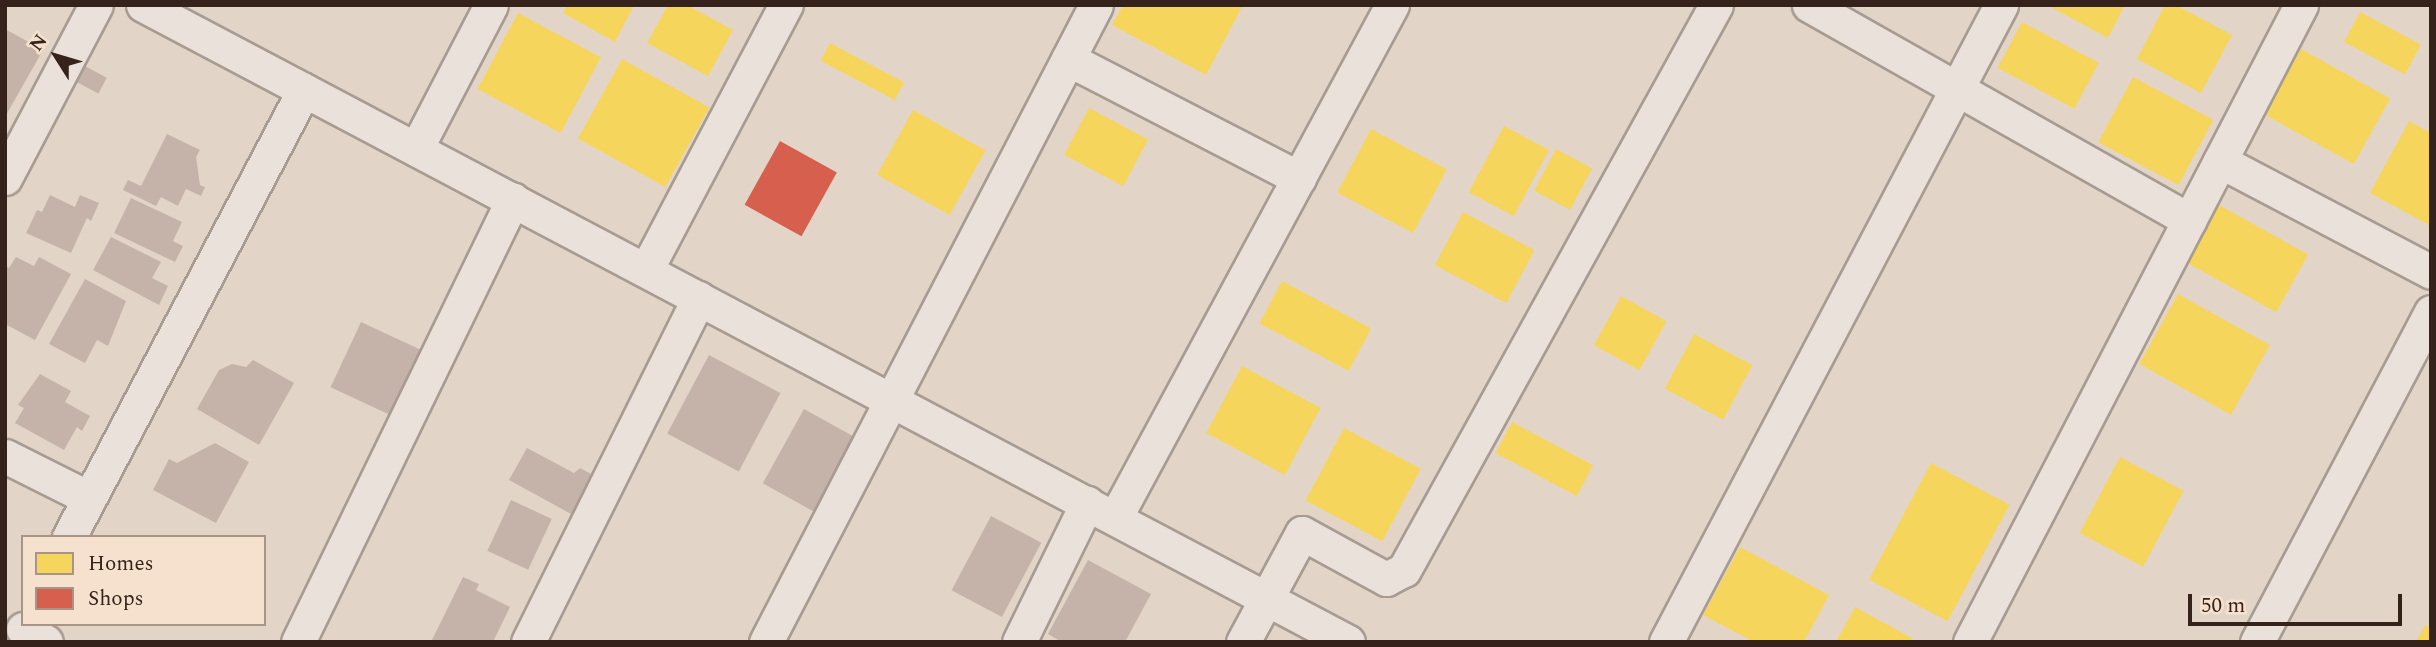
<!DOCTYPE html>
<style>
body{margin:0}
#map{position:relative;width:2436px;height:647px;overflow:hidden;background:#e2d5c8;font-family:Spectral,serif}
div>[style]{position:absolute}
.homes>*{inset:0;background:#f6d55c;transform-origin:0 0}
.shops>*{inset:0;background:#d6604d;transform-origin:0 0}
.building>*{inset:0;background:#c5b2a9;transform-origin:0 0}
.roads{filter:drop-shadow(2px 0 #a79b92) drop-shadow(-2px 0 #a79b92) drop-shadow(0 2px #a79b92) drop-shadow(0 -2px #a79b92)}
.minor>*{height:33px;margin:-16.5px;padding:0 16.5px;transform-origin:16.5px;border-radius:16.5px;background:#eae2da}
span{translate:-50% -50%;white-space:nowrap;text-align:center;line-height:1.15;-webkit-text-stroke:7px #f5e1cd;paint-order:stroke}
.frame{position:absolute;inset:0;border:7px solid #34221b;pointer-events:none}
.legend{position:absolute;left:21px;top:535px;width:245px;height:91px;box-sizing:border-box;background:#f5e1cd;border:2px solid #a89586;margin:0;padding:9px 12px;list-style:none;font-size:21px;color:#34221b}
.legend li{display:flex;align-items:center;gap:14px;height:35px}
.legend b{width:35px;border:2px solid #a89586}
.north{position:absolute;left:21px;top:21px;width:70px;height:70px;-webkit-text-stroke:5px #f5e1cd;paint-order:stroke;rotate:307deg;font-size:19px;font-weight:700;line-height:28px;text-align:center;color:#34221b}
.north::after{content:'';display:block;margin:auto;width:24px;height:32px;background:#34221b;clip-path:polygon(50% 0,100% 100%,50% 72%,0 100%)}
.scale{position:absolute;left:2188px;top:594px;width:214px;height:32px;box-sizing:border-box;border:4px solid #34221b;border-top:0;padding-left:9px;font-size:21px;line-height:24px;white-space:nowrap;color:#34221b;-webkit-text-stroke:5px #f5e1cd;paint-order:stroke}
</style>
<div id="map">
<div class="homes">
<i style="clip-path:polygon(567px 5px,634px 5px,615px 42px,563px 13px)"></i>
<i style="clip-path:polygon(668px 5px,687px 5px,733px 30px,708px 76px,647px 43px)"></i>
<i style="clip-path:polygon(1123px 5px,1243px 5px,1206px 75px,1112px 25px)"></i>
<i style="clip-path:polygon(2047px 5px,2125px 5px,2108px 38px)"></i>
<i style="clip-path:polygon(2165px 5px,2176px 5px,2232px 35px,2201px 93px,2137px 59px)"></i>
<i style="left:2360px;top:12px;width:69px;height:34px;rotate:28deg"></i>
<i style="left:518px;top:13px;width:94px;height:86px;rotate:28deg"></i>
<i style="left:2022px;top:22px;width:87px;height:52px;rotate:28deg"></i>
<i style="left:830px;top:43px;width:84px;height:20px;rotate:28deg"></i>
<i style="left:2301px;top:49px;width:102px;height:75px;rotate:29deg"></i>
<i style="left:622px;top:59px;width:100px;height:91px;rotate:29deg"></i>
<i style="left:2133px;top:77px;width:91px;height:74px;rotate:28deg"></i>
<i style="left:1089px;top:108px;width:67px;height:53px;rotate:28deg"></i>
<i style="left:913px;top:110px;width:83px;height:74px;rotate:29deg"></i>
<i style="clip-path:polygon(2409px 121px,2431px 133px,2431px 226px,2370px 193px)"></i>
<i style="left:1504px;top:126px;width:51px;height:75px;rotate:28deg"></i>
<i style="left:1371px;top:129px;width:86px;height:72px;rotate:28deg"></i>
<i style="left:1556px;top:149px;width:41px;height:47px;rotate:28deg"></i>
<i style="left:2219px;top:205px;width:102px;height:66px;rotate:29deg"></i>
<i style="left:1463px;top:212px;width:81px;height:60px;rotate:28deg"></i>
<i style="left:1282px;top:281px;width:101px;height:48px;rotate:28deg"></i>
<i style="left:2178px;top:294px;width:105px;height:80px;rotate:29deg"></i>
<i style="left:1621px;top:296px;width:52px;height:56px;rotate:29deg"></i>
<i style="left:1694px;top:334px;width:66px;height:62px;rotate:28deg"></i>
<i style="left:1242px;top:366px;width:89px;height:76px;rotate:28deg"></i>
<i style="left:1512px;top:422px;width:92px;height:35px;rotate:28deg"></i>
<i style="left:1344px;top:428px;width:87px;height:82px;rotate:28deg"></i>
<i style="left:2120px;top:457px;width:72px;height:86px;rotate:28deg"></i>
<i style="left:1931px;top:463px;width:89px;height:132px;rotate:28deg"></i>
<i style="clip-path:polygon(1740px 547px,1829px 595px,1804px 642px,1754px 642px,1703px 615px)"></i>
<i style="clip-path:polygon(1855px 607px,1912px 638px,1910px 642px,1836px 642px)"></i>
<i style="clip-path:polygon(2425px 625px,2431px 628px,2431px 642px,2416px 642px)"></i>
</div>
<div class="shops">
<i style="left:780px;top:141px;width:65px;height:73px;rotate:29deg"></i>
</div>
<div class="building">
<i style="clip-path:polygon(5px 29px,43px 50px,5px 117px)"></i>
<i style="left:83px;top:65px;width:27px;height:18px;rotate:28deg"></i>
<i style="clip-path:polygon(167px 134px,200px 150px,196px 157px,200px 185px,205px 187px,201px 196px,186px 189px,178px 206px,161px 197px,156px 206px,123px 190px,128px 180px,141px 186px)"></i>
<i style="clip-path:polygon(50px 195px,75px 207px,80px 195px,99px 203px,91px 221px,87px 218px,71px 253px,26px 233px,37px 210px,42px 212px)"></i>
<i style="clip-path:polygon(131px 198px,182px 222px,173px 241px,183px 246px,175px 262px,114px 233px)"></i>
<i style="clip-path:polygon(111px 237px,161px 262px,152px 278px,168px 286px,159px 305px,93px 270px)"></i>
<i style="clip-path:polygon(16px 257px,34px 266px,39px 257px,71px 274px,35px 340px,5px 324px,5px 266px,9px 268px)"></i>
<i style="clip-path:polygon(85px 279px,126px 301px,108px 346px,97px 340px,85px 363px,49px 344px)"></i>
<i style="left:361px;top:322px;width:73px;height:72px;rotate:25deg"></i>
<i style="left:709px;top:355px;width:81px;height:89px;rotate:28deg"></i>
<i style="clip-path:polygon(253px 360px,294px 383px,259px 445px,197px 409px,219px 370px,232px 364px,246px 367px)"></i>
<i style="clip-path:polygon(40px 374px,71px 391px,65px 402px,90px 416px,82px 431px,77px 427px,64px 450px,15px 423px,24px 408px,18px 405px)"></i>
<i style="left:804px;top:409px;width:64px;height:85px;rotate:29deg"></i>
<i style="clip-path:polygon(215px 443px,249px 462px,216px 523px,153px 490px,169px 459px,177px 463px)"></i>
<i style="clip-path:polygon(527px 448px,574px 473px,580px 468px,593px 475px,573px 515px,509px 480px)"></i>
<i style="left:511px;top:500px;width:45px;height:56px;rotate:25deg"></i>
<i style="left:991px;top:516px;width:57px;height:84px;rotate:28deg"></i>
<i style="clip-path:polygon(1088px 560px,1151px 594px,1125px 642px,1062px 642px,1048px 634px)"></i>
<i style="clip-path:polygon(463px 577px,479px 584px,476px 590px,510px 607px,493px 642px,431px 642px)"></i>
</div>
<div class="roads">
<div class="minor">
<i style="left:143px;top:5px;width:1363px;rotate:27.86deg"></i>
<i style="left:1809px;top:5px;width:437px;rotate:29.5deg"></i>
<i style="left:1068px;top:59px;width:260px;rotate:27.3deg"></i>
<i style="left:416px;top:149px;width:162px;rotate:-62.5deg"></i>
<i style="left:2220px;top:161px;width:238px;rotate:27.7deg"></i>
<i style="left:5px;top:178px;width:195px;rotate:-62.3deg"></i>
<i style="left:646px;top:270px;width:300px;rotate:-62.2deg"></i>
<i style="left:5px;top:456px;width:94px;rotate:26.6deg"></i>
<i style="left:1115px;top:518px;width:583px;rotate:-61.63deg"></i>
<i style="left:69px;top:537px;width:505px;rotate:-62.27deg"></i>
<i style="left:23px;top:629px;width:26px;rotate:29deg"></i>
<i style="left:298px;top:642px;width:492px;rotate:-64.1deg"></i>
<i style="left:528px;top:642px;width:384px;rotate:-63.6deg"></i>
<i style="left:766px;top:642px;width:717px;rotate:-62.61deg"></i>
<i style="left:1019px;top:642px;width:155px;rotate:-63.9deg"></i>
<i style="left:1243px;top:642px;width:124px;rotate:-61.6deg"></i>
<i style="left:1302px;top:533px;width:96px;rotate:28.7deg"></i>
<i style="left:1386px;top:579px;width:20px;rotate:-27deg"></i>
<i style="left:1404px;top:570px;width:645px;rotate:-61.09deg"></i>
<i style="left:1666px;top:642px;width:720px;rotate:-62.26deg"></i>
<i style="left:1970px;top:642px;width:718px;rotate:-62.54deg"></i>
<i style="left:2257px;top:642px;width:373px;rotate:-62.2deg"></i>
</div>
</div>
<div class="frame"></div>
<ul class="legend">
<li><b style="height:19px;background:#f6d55c"></b>Homes</li>
<li><b style="height:19px;background:#d6604d"></b>Shops</li>
</ul>
<div class="north">N</div>
<div class="scale">50 m</div>
</div>
